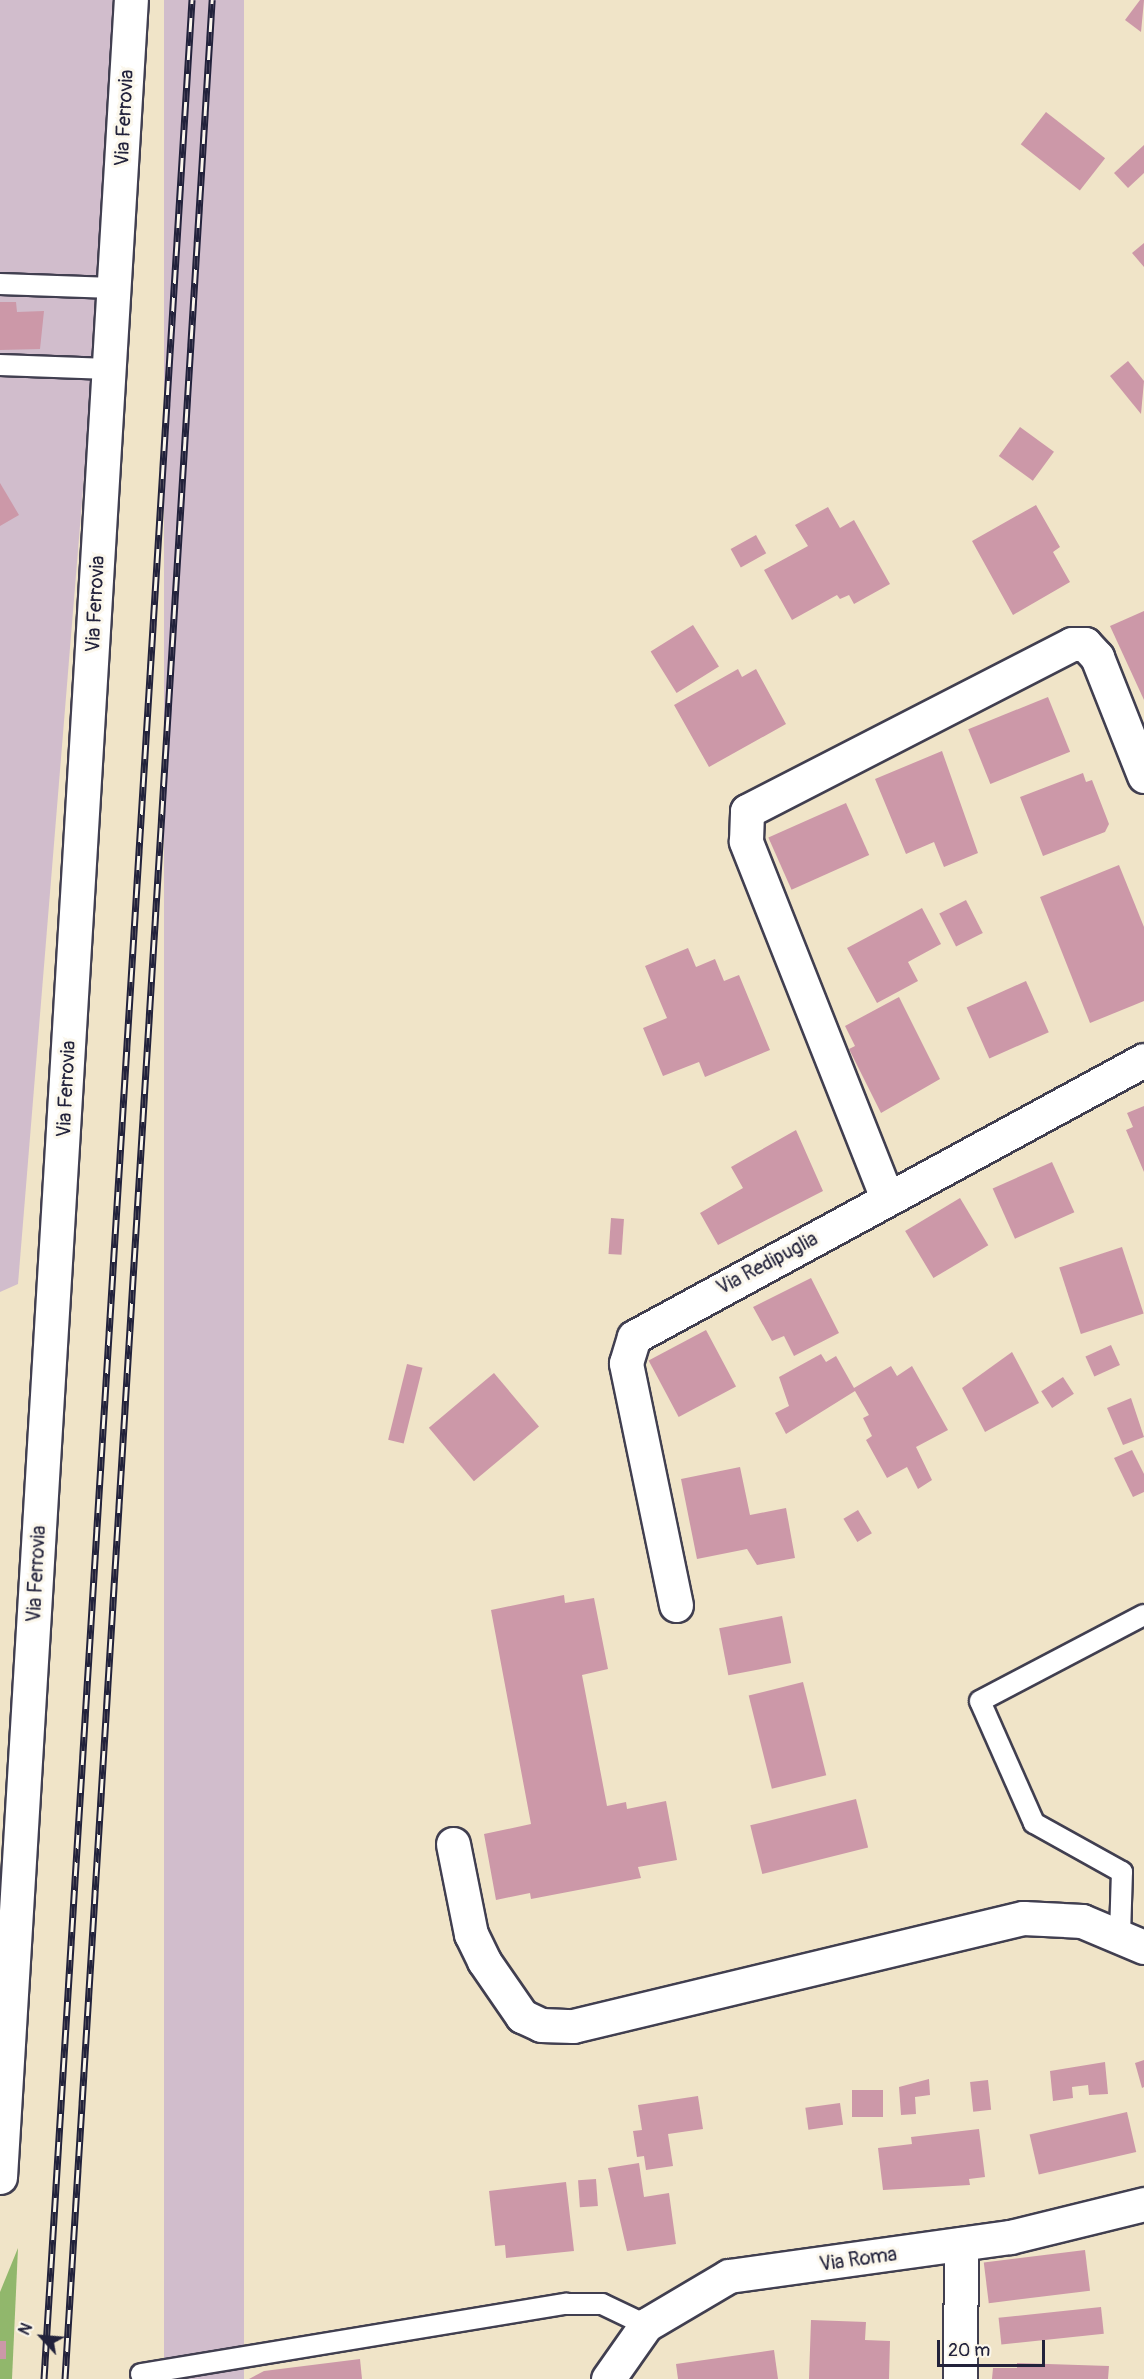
<!DOCTYPE html>
<style>
body{margin:0}
#map{position:relative;width:1144px;height:2379px;overflow:hidden;background:#f0e4c8;font-family:Pangolin,sans-serif}
div>[style]{position:absolute}
.industrial>*{inset:0;background:#d1bdcc;transform-origin:0 0}
.forest>*{inset:0;background:#91b76c}
.building>*{inset:0;background:#cc98a8;transform-origin:0 0}
.roads{filter:drop-shadow(2px 0 #413f50) drop-shadow(-2px 0 #413f50) drop-shadow(0 2px #413f50) drop-shadow(0 -2px #413f50)}
.service>*{height:20px;margin:-10px;padding:0 10px;transform-origin:10px;border-radius:10px;background:#fff}
.minor>*{height:33px;margin:-16.5px;padding:0 16.5px;transform-origin:16.5px;border-radius:16.5px;background:#fff}
.tertiary>*{height:33px;margin:-16.5px;padding:0 16.5px;transform-origin:16.5px;border-radius:16.5px;background:#fff}
.rail>*{height:7px;margin-top:-3.5px;transform-origin:0;background:repeating-linear-gradient(90deg,#fbf7ec 0 14px,#22223b 0 28px);box-sizing:border-box;border-block:2px solid #22223b}
span{translate:-50% -50%;white-space:nowrap;text-align:center;line-height:1.15;-webkit-text-stroke:6px #fbf7ec;paint-order:stroke}
.street-label{font-size:20px;color:#22223b}
.north{position:absolute;left:12px;top:2307px;width:60px;height:60px;-webkit-text-stroke:4px #fbf7ec;paint-order:stroke;rotate:296deg;font-size:16px;font-weight:700;line-height:24px;text-align:center;color:#22223b}
.north::after{content:'';display:block;margin:auto;width:21px;height:27px;background:#22223b;clip-path:polygon(50% 0,100% 100%,50% 72%,0 100%)}
.scale{position:absolute;left:937px;top:2340px;width:108px;height:27px;box-sizing:border-box;border:3px solid #22223b;border-top:0;padding-left:8px;font-size:18px;line-height:21px;white-space:nowrap;color:#22223b;-webkit-text-stroke:4px #fbf7ec;paint-order:stroke}
</style>
<div id="map">
<div class="industrial">
<i style="clip-path:polygon(0 0,123px 0,18px 1284px,0 1292px)"></i>
<i style="left:164px;top:0;width:80px;height:2384px"></i>
</div>
<div class="forest">
<i style="clip-path:polygon(18px 2248px,12px 2379px,0 2379px,0 2292px)"></i>
</div>
<div class="building">
<i style="clip-path:polygon(1140px 0,1144px 0,1141px 32px,1125px 20px)"></i>
<i style="left:1046px;top:112px;width:75px;height:41px;rotate:38deg"></i>
<i style="clip-path:polygon(1144px 145px,1144px 173px,1128px 188px,1114px 173px)"></i>
<i style="clip-path:polygon(1144px 243px,1144px 267px,1132px 253px)"></i>
<i style="clip-path:polygon(0 302px,16px 302px,17px 312px,44px 311px,40px 349px,0 350px)"></i>
<i style="clip-path:polygon(1128px 361px,1144px 381px,1141px 414px,1110px 376px)"></i>
<i style="left:1020px;top:427px;width:42px;height:36px;rotate:36deg"></i>
<i style="clip-path:polygon(0 483px,19px 515px,0 526px)"></i>
<i style="clip-path:polygon(1036px 505px,1060px 547px,1053px 552px,1070px 582px,1013px 615px,972px 541px)"></i>
<i style="clip-path:polygon(828px 507px,840px 528px,854px 520px,890px 584px,854px 604px,849px 595px,840px 599px,837px 595px,792px 620px,764px 570px,808px 546px,795px 525px)"></i>
<i style="left:756px;top:535px;width:21px;height:29px;rotate:61deg"></i>
<i style="clip-path:polygon(1144px 611px,1144px 700px,1110px 626px)"></i>
<i style="left:693px;top:625px;width:49px;height:50px;rotate:58deg"></i>
<i style="clip-path:polygon(738px 669px,742px 677px,756px 669px,786px 724px,709px 767px,674px 705px)"></i>
<i style="left:1048px;top:697px;width:59px;height:86px;rotate:68deg"></i>
<i style="clip-path:polygon(942px 751px,978px 853px,944px 867px,934px 842px,906px 854px,875px 779px)"></i>
<i style="clip-path:polygon(1083px 773px,1086px 782px,1092px 780px,1109px 824px,1105px 832px,1043px 856px,1020px 797px)"></i>
<i style="left:846px;top:803px;width:57px;height:85px;rotate:66deg"></i>
<i style="clip-path:polygon(1119px 865px,1144px 927px,1144px 1001px,1090px 1023px,1040px 897px)"></i>
<i style="left:966px;top:900px;width:37px;height:30px;rotate:63deg"></i>
<i style="clip-path:polygon(922px 908px,941px 944px,908px 962px,918px 981px,877px 1003px,847px 948px)"></i>
<i style="clip-path:polygon(688px 948px,696px 967px,715px 959px,724px 981px,739px 975px,770px 1050px,705px 1077px,699px 1062px,663px 1076px,643px 1028px,667px 1018px,645px 966px)"></i>
<i style="left:1026px;top:981px;width:56px;height:65px;rotate:66deg"></i>
<i style="clip-path:polygon(899px 997px,940px 1079px,881px 1113px,849px 1049px,855px 1046px,845px 1026px)"></i>
<i style="clip-path:polygon(1144px 1106px,1144px 1172px,1126px 1130px,1133px 1127px,1127px 1113px)"></i>
<i style="clip-path:polygon(796px 1130px,823px 1191px,718px 1245px,700px 1213px,743px 1188px,731px 1167px)"></i>
<i style="left:1052px;top:1162px;width:55px;height:65px;rotate:66deg"></i>
<i style="left:960px;top:1198px;width:55px;height:64px;rotate:59deg"></i>
<i style="left:611px;top:1218px;width:13px;height:36px;rotate:4deg"></i>
<i style="left:1122px;top:1247px;width:70px;height:66px;rotate:72deg"></i>
<i style="clip-path:polygon(811px 1278px,839px 1333px,794px 1356px,784px 1336px,772px 1341px,753px 1307px)"></i>
<i style="left:706px;top:1330px;width:64px;height:65px;rotate:62deg"></i>
<i style="left:1111px;top:1345px;width:22px;height:28px;rotate:66deg"></i>
<i style="clip-path:polygon(1012px 1352px,1039px 1403px,985px 1432px,962px 1388px)"></i>
<i style="clip-path:polygon(821px 1354px,826px 1362px,836px 1356px,854px 1388px,891px 1366px,897px 1376px,912px 1366px,948px 1430px,916px 1447px,932px 1480px,918px 1489px,907px 1467px,887px 1478px,866px 1440px,872px 1436px,863px 1418px,869px 1415px,855px 1391px,786px 1434px,775px 1413px,789px 1406px,779px 1377px)"></i>
<i style="left:407px;top:1364px;width:16px;height:78px;rotate:14deg"></i>
<i style="left:494px;top:1373px;width:70px;height:85px;rotate:50deg"></i>
<i style="left:1063px;top:1377px;width:20px;height:26px;rotate:57deg"></i>
<i style="clip-path:polygon(1131px 1398px,1144px 1437px,1123px 1445px,1107px 1408px)"></i>
<i style="clip-path:polygon(1132px 1450px,1144px 1474px,1144px 1492px,1133px 1497px,1114px 1458px)"></i>
<i style="clip-path:polygon(740px 1467px,750px 1515px,786px 1508px,795px 1558px,757px 1565px,747px 1549px,697px 1559px,681px 1479px)"></i>
<i style="left:858px;top:1510px;width:27px;height:17px;rotate:59deg"></i>
<i style="clip-path:polygon(564px 1595px,565px 1603px,594px 1598px,608px 1669px,582px 1675px,607px 1806px,626px 1802px,627px 1809px,666px 1801px,677px 1860px,638px 1867px,641px 1878px,531px 1899px,530px 1893px,496px 1900px,484px 1834px,531px 1824px,491px 1610px)"></i>
<i style="left:782px;top:1616px;width:48px;height:64px;rotate:79deg"></i>
<i style="left:803px;top:1682px;width:96px;height:56px;rotate:76deg"></i>
<i style="left:856px;top:1799px;width:50px;height:109px;rotate:76deg"></i>
<i style="clip-path:polygon(1144px 2060px,1144px 2087px,1142px 2088px,1135px 2063px)"></i>
<i style="clip-path:polygon(1105px 2062px,1108px 2094px,1089px 2095px,1088px 2085px,1072px 2087px,1073px 2098px,1053px 2101px,1050px 2071px)"></i>
<i style="clip-path:polygon(929px 2079px,930px 2095px,915px 2097px,916px 2114px,901px 2115px,899px 2087px)"></i>
<i style="left:988px;top:2080px;width:30px;height:18px;rotate:84deg"></i>
<i style="left:852px;top:2090px;width:31px;height:27px"></i>
<i style="clip-path:polygon(698px 2096px,703px 2129px,668px 2134px,673px 2166px,646px 2170px,644px 2156px,637px 2157px,633px 2131px,642px 2130px,638px 2105px)"></i>
<i style="left:840px;top:2103px;width:22px;height:35px;rotate:82deg"></i>
<i style="left:1127px;top:2112px;width:41px;height:100px;rotate:77deg"></i>
<i style="clip-path:polygon(979px 2129px,985px 2177px,969px 2179px,970px 2185px,883px 2190px,878px 2148px,912px 2144px,911px 2137px)"></i>
<i style="clip-path:polygon(639px 2163px,644px 2197px,669px 2193px,676px 2244px,627px 2251px,608px 2168px)"></i>
<i style="left:596px;top:2179px;width:27px;height:18px;rotate:86deg"></i>
<i style="clip-path:polygon(566px 2182px,574px 2251px,506px 2258px,505px 2245px,495px 2246px,489px 2191px)"></i>
<i style="left:1085px;top:2250px;width:41px;height:102px;rotate:83deg"></i>
<i style="left:1101px;top:2307px;width:27px;height:103px;rotate:84deg"></i>
<i style="clip-path:polygon(811px 2320px,866px 2322px,865px 2340px,890px 2341px,889px 2379px,809px 2379px)"></i>
<i style="left:0;top:2341px;width:6px;height:18px"></i>
<i style="clip-path:polygon(774px 2350px,778px 2379px,678px 2379px,676px 2364px)"></i>
<i style="clip-path:polygon(360px 2359px,362px 2379px,249px 2379px,264px 2371px)"></i>
<i style="clip-path:polygon(1017px 2363px,1109px 2366px,1108px 2379px,992px 2379px,993px 2368px,1017px 2368px)"></i>
</div>
<div class="roads">
<div class="service">
<i style="left:0;top:284px;width:113px;rotate:2deg"></i>
<i style="left:0;top:365px;width:109px;rotate:2.1deg"></i>
<i style="left:1120px;top:1935px;width:63px;rotate:-88.2deg"></i>
<i style="left:1122px;top:1872px;width:101px;rotate:-150.9deg"></i>
<i style="left:1034px;top:1823px;width:133px;rotate:-113.9deg"></i>
<i style="left:980px;top:1701px;width:185px;rotate:-27.7deg"></i>
<i style="left:141px;top:2374px;width:431px;rotate:-9.4deg"></i>
<i style="left:566px;top:2304px;width:36px"></i>
<i style="left:602px;top:2304px;width:49px;rotate:25.5deg"></i>
</div>
<div class="minor">
<i style="left:887px;top:1198px;width:384px;rotate:-111.6deg"></i>
<i style="left:746px;top:841px;width:30px;rotate:-88deg"></i>
<i style="left:747px;top:811px;width:365px;rotate:-27.2deg"></i>
<i style="left:1072px;top:644px;width:13px"></i>
<i style="left:1085px;top:644px;width:18px;rotate:47deg"></i>
<i style="left:1097px;top:657px;width:128px;rotate:68.4deg"></i>
<i style="left:676px;top:1605px;width:247px;rotate:-101.7deg"></i>
<i style="left:626px;top:1363px;width:27px;rotate:-73deg"></i>
<i style="left:634px;top:1337px;width:580px;rotate:-28.51deg"></i>
<i style="left:453px;top:1844px;width:92px;rotate:78.7deg"></i>
<i style="left:471px;top:1934px;width:30px;rotate:64deg"></i>
<i style="left:484px;top:1961px;width:67px;rotate:55.4deg"></i>
<i style="left:522px;top:2016px;width:21px;rotate:25deg"></i>
<i style="left:541px;top:2025px;width:32px;rotate:2deg"></i>
<i style="left:573px;top:2026px;width:463px;rotate:-13.5deg"></i>
<i style="left:1023px;top:1918px;width:59px;rotate:2.9deg"></i>
<i style="left:1082px;top:1921px;width:67px;rotate:22.8deg"></i>
<i style="left:0;top:2177px;width:2181px;rotate:-86.56deg"></i>
<i style="left:960px;top:2379px;width:135px;rotate:-89.6deg"></i>
</div>
<div class="tertiary">
<i style="left:608px;top:2379px;width:66px;rotate:-54.9deg"></i>
<i style="left:646px;top:2325px;width:96px;rotate:-30.6deg"></i>
<i style="left:729px;top:2276px;width:284px;rotate:-7.9deg"></i>
<i style="left:1010px;top:2237px;width:138px;rotate:-13.8deg"></i>
</div>
</div>
<div class="rail">
<i style="left:44px;top:2379px;width:2384px;rotate:-86.44deg"></i>
<i style="left:65px;top:2379px;width:2384px;rotate:-86.46deg"></i>
</div>
<div class="street-label">
<span style="left:124px;top:118px;rotate:-87deg">Via Ferrovia</span>
<span style="left:95px;top:604px;rotate:-87deg">Via Ferrovia</span>
<span style="left:66px;top:1089px;rotate:-87deg">Via Ferrovia</span>
<span style="left:767px;top:1263px;rotate:-28deg">Via Redipuglia</span>
<span style="left:36px;top:1574px;rotate:-87deg">Via Ferrovia</span>
<span style="left:858px;top:2259px;rotate:-8deg">Via Roma</span>
</div>
<div class="north">N</div>
<div class="scale">20 m</div>
</div>
